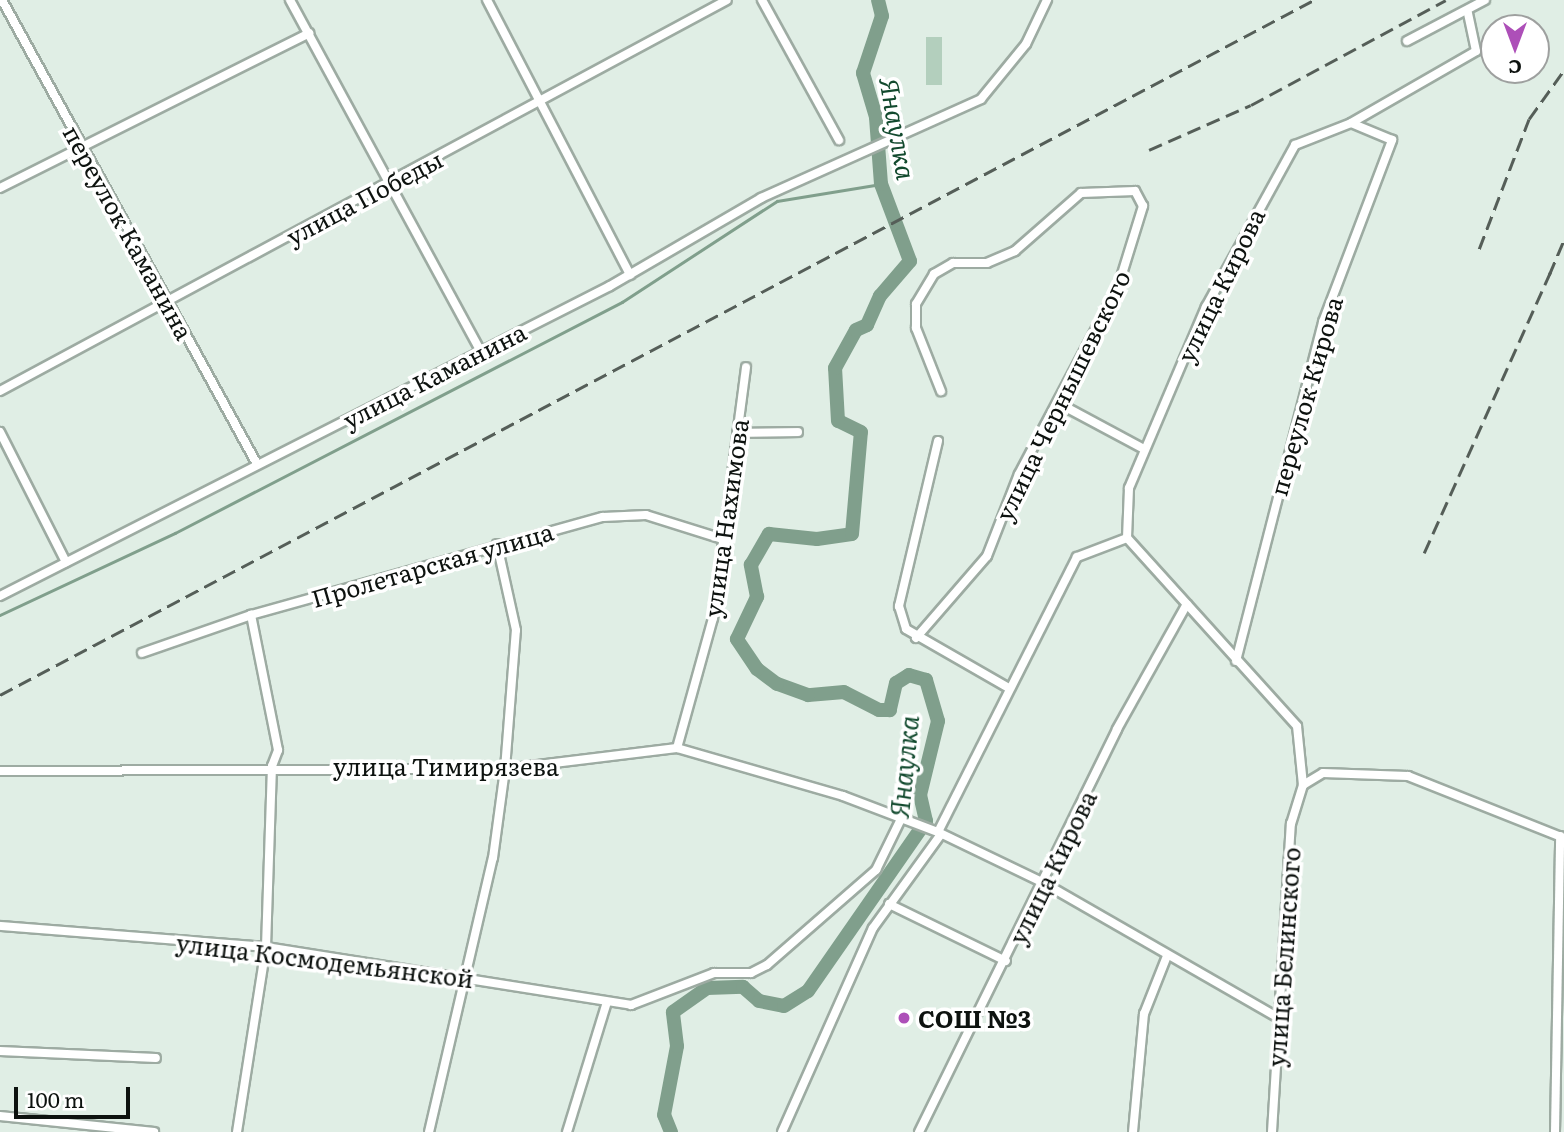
<!DOCTYPE html>
<meta charset="utf-8">
<style>
body{margin:0}
#map{position:relative;width:1564px;height:1132px;overflow:hidden;background:#e0eee5;font-family:Literata,serif}
div>[style]{position:absolute}
.green>*{inset:0;background:#b3cfbd;transform-origin:0 0}
.stream>*{height:2.5px;margin:-1.25px;padding:0 1.25px;transform-origin:1.25px;border-radius:1.25px;background:#809f8c}
.river>*{height:14px;margin:-7px;padding:0 7px;transform-origin:7px;border-radius:7px;background:#809f8c}
.roads{filter:drop-shadow(2px 0 #9daba2) drop-shadow(-2px 0 #9daba2) drop-shadow(0 2px #9daba2) drop-shadow(0 -2px #9daba2)}
.minor>*{height:8px;margin:-4px;padding:0 4px;transform-origin:4px;border-radius:4px;background:#fff}
.rail>*{height:2.5px;margin-top:-1.25px;transform-origin:0;background:repeating-linear-gradient(90deg,#555e58 0 14px,transparent 0 21px)}
.dots>*{width:19px;height:19px;translate:-50% -50%;box-sizing:border-box;border:4px solid #fff;border-radius:50%}
span{translate:-50% -50%;white-space:nowrap;text-align:center;line-height:1.15;-webkit-text-stroke:7px #fff;paint-order:stroke}
.street-label{font-size:24px;color:#0d120f}
.poi-label{font-size:24px;color:#0d120f;font-weight:700}
.left{translate:0 -50%;text-align:left}
.water-label{font-size:26px;color:#124a2e;font-style:italic}
.north{position:absolute;left:1480px;top:14px;width:70px;height:70px;box-sizing:border-box;background:#fff;border:2px solid #9ea09f;border-radius:50%;rotate:180deg;font-size:19px;font-weight:700;line-height:28px;text-align:center;color:#0d120f}
.north::after{content:'';display:block;margin:auto;width:24px;height:32px;background:#ad4fb8;clip-path:polygon(50% 0,100% 100%,50% 72%,0 100%)}
.scale{position:absolute;left:14px;top:1087px;width:116px;height:32px;box-sizing:border-box;border:4px solid #0d120f;border-top:0;padding-left:9px;font-size:21px;line-height:24px;white-space:nowrap;color:#0d120f;-webkit-text-stroke:5px #fff;paint-order:stroke}
</style>
<div id="map">
<div class="green">
<i style="left:926px;top:37px;width:16px;height:48px"></i>
</div>
<div class="stream">
<i style="left:0;top:615px;width:193px;rotate:-25.1deg"></i>
<i style="left:175px;top:533px;width:503px;rotate:-27.33deg"></i>
<i style="left:622px;top:302px;width:185px;rotate:-33.1deg"></i>
<i style="left:777px;top:201px;width:105px;rotate:-9.3deg"></i>
</div>
<div class="river">
<i style="left:671px;top:1132px;width:18px;rotate:-112deg"></i>
<i style="left:664px;top:1115px;width:70px;rotate:-79.3deg"></i>
<i style="left:677px;top:1046px;width:34px;rotate:-97deg"></i>
<i style="left:673px;top:1012px;width:42px;rotate:-35.2deg"></i>
<i style="left:707px;top:988px;width:36px;rotate:-2deg"></i>
<i style="left:743px;top:987px;width:21px;rotate:41deg"></i>
<i style="left:759px;top:1001px;width:25px;rotate:11deg"></i>
<i style="left:784px;top:1006px;width:28px;rotate:-32deg"></i>
<i style="left:808px;top:991px;width:207px;rotate:-55.2deg"></i>
<i style="left:926px;top:821px;width:27px;rotate:-103deg"></i>
<i style="left:920px;top:795px;width:76px;rotate:-76.3deg"></i>
<i style="left:938px;top:721px;width:43px;rotate:-106.3deg"></i>
<i style="left:926px;top:680px;width:18px;rotate:-164deg"></i>
<i style="left:909px;top:675px;width:15px;rotate:148deg"></i>
<i style="left:896px;top:683px;width:28px;rotate:103deg"></i>
<i style="left:890px;top:710px;width:11px;rotate:180deg"></i>
<i style="left:879px;top:710px;width:39px;rotate:-153deg"></i>
<i style="left:844px;top:692px;width:36px;rotate:175deg"></i>
<i style="left:808px;top:695px;width:33px;rotate:-160deg"></i>
<i style="left:777px;top:684px;width:25px;rotate:-143deg"></i>
<i style="left:757px;top:669px;width:36px;rotate:-124deg"></i>
<i style="left:737px;top:639px;width:47px;rotate:-64.5deg"></i>
<i style="left:757px;top:597px;width:33px;rotate:-101deg"></i>
<i style="left:751px;top:565px;width:36px;rotate:-60deg"></i>
<i style="left:769px;top:534px;width:48px;rotate:5.9deg"></i>
<i style="left:817px;top:539px;width:35px;rotate:-8deg"></i>
<i style="left:852px;top:534px;width:102px;rotate:-85deg"></i>
<i style="left:861px;top:432px;width:25px;rotate:-154deg"></i>
<i style="left:838px;top:421px;width:53px;rotate:-93.2deg"></i>
<i style="left:835px;top:368px;width:43px;rotate:-61.1deg"></i>
<i style="left:856px;top:330px;width:12px;rotate:-24deg"></i>
<i style="left:867px;top:325px;width:32px;rotate:-66deg"></i>
<i style="left:880px;top:296px;width:46px;rotate:-49.4deg"></i>
<i style="left:910px;top:261px;width:82px;rotate:-110.6deg"></i>
<i style="left:881px;top:184px;width:67px;rotate:-94.3deg"></i>
<i style="left:876px;top:117px;width:46px;rotate:-106.5deg"></i>
<i style="left:863px;top:73px;width:60px;rotate:-71.6deg"></i>
<i style="left:882px;top:16px;width:16px;rotate:-104deg"></i>
</div>
<div class="roads">
<div class="minor">
<i style="left:2px;top:0;width:529px;rotate:61.21deg"></i>
<i style="left:290px;top:0;width:400px;rotate:61.5deg"></i>
<i style="left:487px;top:0;width:310px;rotate:62.5deg"></i>
<i style="left:762px;top:0;width:160px;rotate:61.2deg"></i>
<i style="left:1407px;top:41px;width:88px;rotate:-27.7deg"></i>
<i style="left:0;top:188px;width:346px;rotate:-26.6deg"></i>
<i style="left:0;top:391px;width:825px;rotate:-28.27deg"></i>
<i style="left:1060px;top:404px;width:95px;rotate:28.2deg"></i>
<i style="left:0;top:432px;width:146px;rotate:63.1deg"></i>
<i style="left:737px;top:433px;width:61px;rotate:-0.9deg"></i>
<i style="left:938px;top:441px;width:170px;rotate:103.3deg"></i>
<i style="left:899px;top:606px;width:24px;rotate:73deg"></i>
<i style="left:906px;top:629px;width:116px;rotate:29.9deg"></i>
<i style="left:0;top:596px;width:684px;rotate:-26.94deg"></i>
<i style="left:610px;top:286px;width:175px;rotate:-30.2deg"></i>
<i style="left:761px;top:198px;width:241px;rotate:-24.2deg"></i>
<i style="left:981px;top:99px;width:71px;rotate:-50.7deg"></i>
<i style="left:1026px;top:44px;width:49px;rotate:-64.5deg"></i>
<i style="left:916px;top:638px;width:108px;rotate:-49.1deg"></i>
<i style="left:987px;top:556px;width:88px;rotate:-68.7deg"></i>
<i style="left:1019px;top:474px;width:212px;rotate:-62.1deg"></i>
<i style="left:1118px;top:287px;width:85px;rotate:-72.8deg"></i>
<i style="left:1143px;top:206px;width:17px;rotate:-118deg"></i>
<i style="left:1135px;top:191px;width:54px;rotate:177.9deg"></i>
<i style="left:1081px;top:193px;width:88px;rotate:138.7deg"></i>
<i style="left:1015px;top:251px;width:30px;rotate:157deg"></i>
<i style="left:987px;top:263px;width:34px;rotate:180deg"></i>
<i style="left:953px;top:263px;width:22px;rotate:150deg"></i>
<i style="left:934px;top:274px;width:35px;rotate:121deg"></i>
<i style="left:916px;top:304px;width:24px;rotate:90deg"></i>
<i style="left:916px;top:328px;width:68px;rotate:68.4deg"></i>
<i style="left:142px;top:653px;width:115px;rotate:-19.2deg"></i>
<i style="left:251px;top:615px;width:365px;rotate:-15.6deg"></i>
<i style="left:603px;top:517px;width:43px;rotate:-2.7deg"></i>
<i style="left:646px;top:515px;width:84px;rotate:17.4deg"></i>
<i style="left:1236px;top:661px;width:350px;rotate:-75.6deg"></i>
<i style="left:1323px;top:322px;width:195px;rotate:-69.2deg"></i>
<i style="left:1392px;top:140px;width:44px;rotate:-157.5deg"></i>
<i style="left:677px;top:748px;width:135px;rotate:-74.5deg"></i>
<i style="left:713px;top:618px;width:253px;rotate:-82.5deg"></i>
<i style="left:0;top:771px;width:505px;rotate:-0.23deg"></i>
<i style="left:505px;top:769px;width:173px;rotate:-7deg"></i>
<i style="left:677px;top:748px;width:173px;rotate:16.1deg"></i>
<i style="left:843px;top:796px;width:102px;rotate:20.8deg"></i>
<i style="left:938px;top:832px;width:115px;rotate:25.7deg"></i>
<i style="left:1042px;top:882px;width:275px;rotate:29.9deg"></i>
<i style="left:1303px;top:785px;width:59px;rotate:-95.8deg"></i>
<i style="left:1297px;top:726px;width:253px;rotate:-132.1deg"></i>
<i style="left:1127px;top:538px;width:50px;rotate:-87.7deg"></i>
<i style="left:1129px;top:488px;width:197px;rotate:-67deg"></i>
<i style="left:1206px;top:307px;width:185px;rotate:-61.2deg"></i>
<i style="left:1295px;top:145px;width:60px;rotate:-21.4deg"></i>
<i style="left:1351px;top:123px;width:144px;rotate:-29.9deg"></i>
<i style="left:1476px;top:51px;width:39px;rotate:-102deg"></i>
<i style="left:938px;top:832px;width:308px;rotate:-63.2deg"></i>
<i style="left:1077px;top:557px;width:53px;rotate:-20.8deg"></i>
<i style="left:889px;top:904px;width:130px;rotate:26deg"></i>
<i style="left:0;top:926px;width:267px;rotate:4.5deg"></i>
<i style="left:266px;top:947px;width:370px;rotate:9deg"></i>
<i style="left:631px;top:1005px;width:89px;rotate:-21.1deg"></i>
<i style="left:714px;top:973px;width:37px"></i>
<i style="left:751px;top:973px;width:18px;rotate:-27deg"></i>
<i style="left:767px;top:965px;width:145px;rotate:-41.1deg"></i>
<i style="left:876px;top:870px;width:57px;rotate:-63.9deg"></i>
<i style="left:0;top:1051px;width:156px;rotate:2.6deg"></i>
<i style="left:0;top:1116px;width:155px;rotate:5.9deg"></i>
<i style="left:237px;top:1132px;width:187px;rotate:-81.1deg"></i>
<i style="left:266px;top:947px;width:181px;rotate:-88.1deg"></i>
<i style="left:272px;top:766px;width:17px;rotate:-69deg"></i>
<i style="left:278px;top:750px;width:138px;rotate:-101.3deg"></i>
<i style="left:429px;top:1132px;width:281px;rotate:-76.9deg"></i>
<i style="left:493px;top:858px;width:90px;rotate:-82.3deg"></i>
<i style="left:505px;top:769px;width:139px;rotate:-85.5deg"></i>
<i style="left:516px;top:630px;width:88px;rotate:-102.5deg"></i>
<i style="left:567px;top:1132px;width:136px;rotate:-72.9deg"></i>
<i style="left:782px;top:1132px;width:223px;rotate:-66deg"></i>
<i style="left:873px;top:928px;width:116px;rotate:-54.1deg"></i>
<i style="left:919px;top:1132px;width:449px;rotate:-63.8deg"></i>
<i style="left:1117px;top:729px;width:143px;rotate:-60.8deg"></i>
<i style="left:1133px;top:1132px;width:119px;rotate:-84.7deg"></i>
<i style="left:1144px;top:1014px;width:62px;rotate:-68.4deg"></i>
<i style="left:1272px;top:1132px;width:309px;rotate:-86.5deg"></i>
<i style="left:1291px;top:824px;width:41px;rotate:-72.9deg"></i>
<i style="left:1303px;top:785px;width:23px;rotate:-31deg"></i>
<i style="left:1323px;top:773px;width:85px;rotate:2deg"></i>
<i style="left:1408px;top:776px;width:168px;rotate:21.7deg"></i>
<i style="left:1555px;top:1132px;width:296px;rotate:-89deg"></i>
</div>
</div>
<div class="rail">
<i style="left:1149px;top:150px;width:111px;rotate:-23.8deg"></i>
<i style="left:1251px;top:105px;width:221px;rotate:-28.3deg"></i>
<i style="left:1479px;top:249px;width:139px;rotate:-69deg"></i>
<i style="left:1529px;top:119px;width:60px;rotate:-54.5deg"></i>
<i style="left:1549px;top:275px;width:38px;rotate:-67deg"></i>
<i style="left:1424px;top:553px;width:312px;rotate:-65.8deg"></i>
<i style="left:0;top:695px;width:1486px;rotate:-27.88deg"></i>
</div>
<div class="dots">
<i style="left:904px;top:1018px;background:#ad4fb8"></i>
</div>
<div class="street-label">
<span style="left:364px;top:197px;rotate:-28deg">улица Победы</span>
<span style="left:129px;top:232px;rotate:61deg">переулок Каманина</span>
<span style="left:1220px;top:285px;rotate:-64deg">улица Кирова</span>
<span style="left:434px;top:375px;rotate:-27deg">улица Каманина</span>
<span style="left:1062px;top:395px;rotate:-64deg">улица Чернышевского</span>
<span style="left:1305px;top:396px;rotate:-74deg">переулок Кирова</span>
<span style="left:725px;top:518px;rotate:-82deg">улица Нахимова</span>
<span style="left:432px;top:564px;rotate:-16deg">Пролетарская улица</span>
<span style="left:446px;top:766px">улица Тимирязева</span>
<span style="left:1052px;top:867px;rotate:-64deg">улица Кирова</span>
<span style="left:1283px;top:957px;rotate:-86deg">улица Белинского</span>
<span style="left:325px;top:960px;rotate:7deg">улица Космодемьянской</span>
</div>
<div class="poi-label">
<span class="left" style="left:918px;top:1018px">СОШ №3</span>
</div>
<div class="water-label">
<span style="left:899px;top:128px;rotate:80deg">Янаулка</span>
<span style="left:903px;top:767px;rotate:-84deg">Янаулка</span>
</div>
<div class="north">С</div>
<div class="scale">100 m</div>
</div>
